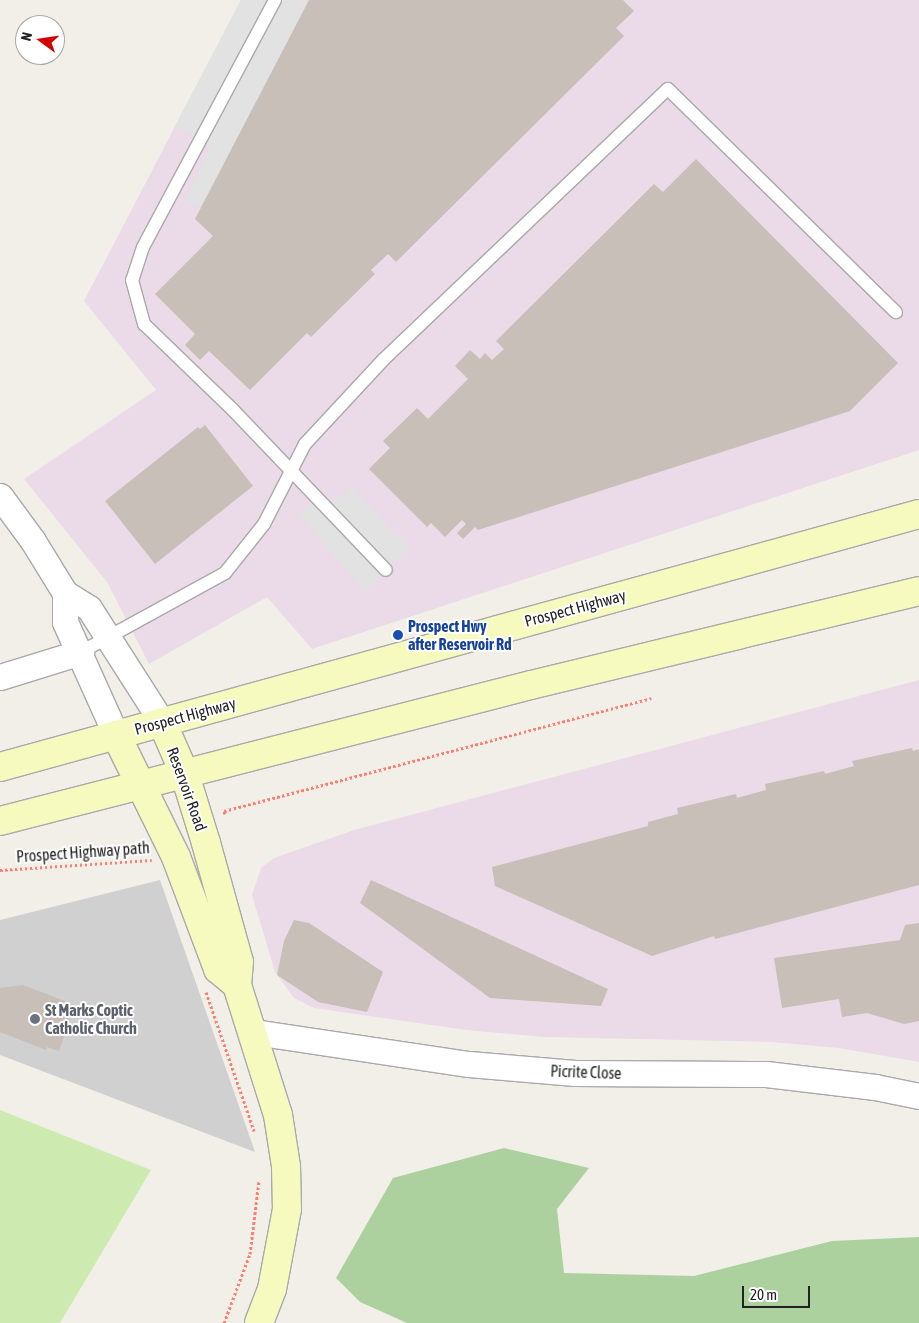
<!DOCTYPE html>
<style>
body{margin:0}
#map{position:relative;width:919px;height:1323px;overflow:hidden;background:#f2efe9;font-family:"Asap Condensed",sans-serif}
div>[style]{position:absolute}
.industrial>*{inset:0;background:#ebdbe8}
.religious>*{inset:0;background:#d0d0d0}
.grass>*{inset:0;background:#cdebb0}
.forest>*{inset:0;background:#add19e}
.parking>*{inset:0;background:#e2e2e2}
.building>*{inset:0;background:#c7bfb8}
.path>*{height:3px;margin-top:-1.5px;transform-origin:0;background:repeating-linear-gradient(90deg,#fa8072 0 2.5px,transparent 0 5px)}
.roads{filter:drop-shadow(1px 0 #a9a9a9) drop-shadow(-1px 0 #a9a9a9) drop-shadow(0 1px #a9a9a9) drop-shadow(0 -1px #a9a9a9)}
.lane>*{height:12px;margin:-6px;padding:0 6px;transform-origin:6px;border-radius:6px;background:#fff}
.street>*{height:25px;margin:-12.5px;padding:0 12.5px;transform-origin:12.5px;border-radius:12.5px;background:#fff}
.secondary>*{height:28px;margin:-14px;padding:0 14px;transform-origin:14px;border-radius:14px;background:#f7fabf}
.dots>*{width:14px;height:14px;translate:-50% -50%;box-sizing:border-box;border:2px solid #fff;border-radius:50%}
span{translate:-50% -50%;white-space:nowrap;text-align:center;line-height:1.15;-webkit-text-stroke:4px #fff;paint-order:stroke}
.street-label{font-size:16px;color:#222}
.transit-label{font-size:16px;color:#164399;font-weight:700}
.left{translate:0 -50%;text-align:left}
.worship-label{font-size:16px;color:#5b616d;font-weight:700}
.north{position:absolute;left:15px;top:15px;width:50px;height:50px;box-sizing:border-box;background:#fff;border:1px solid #a7a7a7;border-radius:50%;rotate:284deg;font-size:14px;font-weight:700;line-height:20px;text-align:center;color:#222}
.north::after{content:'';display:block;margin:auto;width:18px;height:22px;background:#d40000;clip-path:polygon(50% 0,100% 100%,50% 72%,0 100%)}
.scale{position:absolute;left:742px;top:1286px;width:68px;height:22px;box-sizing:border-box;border:2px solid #222;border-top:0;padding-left:6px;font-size:15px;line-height:18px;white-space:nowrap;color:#222;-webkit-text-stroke:4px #fff;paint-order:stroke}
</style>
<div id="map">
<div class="industrial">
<i style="clip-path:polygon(241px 0,919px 0,919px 450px,312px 649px,267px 597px,149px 664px,107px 582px,24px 479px,156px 390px,84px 301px)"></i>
<i style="clip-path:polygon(919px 680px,919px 1062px,839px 1048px,771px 1042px,545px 1037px,466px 1030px,314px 1008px,294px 998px,275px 972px,252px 895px,261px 868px,274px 858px,354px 830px)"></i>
</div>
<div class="religious">
<i style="clip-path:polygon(160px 880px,255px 1152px,0 1055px,0 920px)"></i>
</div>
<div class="grass">
<i style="clip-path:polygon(0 1110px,151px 1170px,60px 1323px,0 1323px)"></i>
</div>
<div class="forest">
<i style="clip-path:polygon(504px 1148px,589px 1168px,557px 1209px,564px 1273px,694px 1276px,832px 1241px,919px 1237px,919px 1323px,407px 1323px,360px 1302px,336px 1278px,393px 1178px)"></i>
</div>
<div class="parking">
<i style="clip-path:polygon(241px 0,309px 0,201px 208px,185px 199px,211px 145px,175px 126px)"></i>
<i style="clip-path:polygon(351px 487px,409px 548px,364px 592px,299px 514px,309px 504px,338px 500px)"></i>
</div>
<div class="building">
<i style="clip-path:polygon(309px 0,623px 0,634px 11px,616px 28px,624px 36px,396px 262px,388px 254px,371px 270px,375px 274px,311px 337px,307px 333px,250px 390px,209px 351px,200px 360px,185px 345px,195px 334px,155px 294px,213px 236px,195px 219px)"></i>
<i style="clip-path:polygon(696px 159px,898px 363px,850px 411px,478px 530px,475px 527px,463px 539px,457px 533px,466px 524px,462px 520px,445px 537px,431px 523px,427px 527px,369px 469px,390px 448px,383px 441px,417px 408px,428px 419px,468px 379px,455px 366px,470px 350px,480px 359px,485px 353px,492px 360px,504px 349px,496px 341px,654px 184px,663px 192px)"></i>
<i style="clip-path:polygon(205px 425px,253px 486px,155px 564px,105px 501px,198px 427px,200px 429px)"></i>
<i style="clip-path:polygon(912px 748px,913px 751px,919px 749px,919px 885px,715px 939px,714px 936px,652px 956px,495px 886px,492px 867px,648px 826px,648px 822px,678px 814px,677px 808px,736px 794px,737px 798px,766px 790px,765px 784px,824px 771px,825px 774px,854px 766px,852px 761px)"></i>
<i style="clip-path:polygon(371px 880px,608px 989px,601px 1006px,490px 998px,360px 903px)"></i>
<i style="clip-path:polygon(294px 920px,309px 923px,383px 972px,367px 1012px,318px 1002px,277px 975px,284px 941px)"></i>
<i style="clip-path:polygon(919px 923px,919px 1021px,904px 1024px,867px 1013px,842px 1017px,839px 999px,782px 1008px,774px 958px,900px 940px,905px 925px)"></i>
<i style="clip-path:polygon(23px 985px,75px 1005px,59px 1051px,47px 1047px,46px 1050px,0 1032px,0 988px)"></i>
</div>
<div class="path">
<i style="left:225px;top:814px;width:3px;rotate:-108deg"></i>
<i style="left:224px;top:811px;width:442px;rotate:-14.8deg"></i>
<i style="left:0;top:870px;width:152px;rotate:-3.8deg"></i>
<i style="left:206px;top:992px;width:147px;rotate:70.9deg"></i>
<i style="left:224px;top:1323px;width:74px;rotate:-69.4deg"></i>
<i style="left:250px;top:1254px;width:74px;rotate:-83deg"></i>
</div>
<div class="roads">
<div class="lane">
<i style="left:275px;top:0;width:280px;rotate:118.1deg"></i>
<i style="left:143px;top:247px;width:35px;rotate:108deg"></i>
<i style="left:132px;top:280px;width:46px;rotate:74.7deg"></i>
<i style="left:144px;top:324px;width:124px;rotate:44deg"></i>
<i style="left:233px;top:410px;width:221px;rotate:46.3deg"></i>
<i style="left:81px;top:652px;width:164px;rotate:-28.7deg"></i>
<i style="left:225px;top:573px;width:63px;rotate:-51.5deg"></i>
<i style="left:264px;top:524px;width:90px;rotate:-62.9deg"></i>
<i style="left:305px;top:444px;width:115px;rotate:-47.1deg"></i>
<i style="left:383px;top:360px;width:393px;rotate:-43.6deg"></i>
<i style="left:668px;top:89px;width:319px;rotate:44.4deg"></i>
</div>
<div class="street">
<i style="left:0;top:496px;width:56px;rotate:53.7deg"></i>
<i style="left:33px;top:541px;width:61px;rotate:58.4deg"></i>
<i style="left:65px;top:593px;width:28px;rotate:32deg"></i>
<i style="left:89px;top:608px;width:135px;rotate:57.4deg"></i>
<i style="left:65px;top:593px;width:29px;rotate:90deg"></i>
<i style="left:65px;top:622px;width:124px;rotate:65.7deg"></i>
<i style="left:0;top:677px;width:85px;rotate:-17.2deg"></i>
<i style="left:254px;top:1032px;width:217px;rotate:8.5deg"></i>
<i style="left:469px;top:1064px;width:106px;rotate:4.9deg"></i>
<i style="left:575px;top:1073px;width:191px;rotate:0.3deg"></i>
<i style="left:766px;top:1074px;width:110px;rotate:6.8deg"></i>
<i style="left:875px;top:1087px;width:45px;rotate:11.6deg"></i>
</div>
<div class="secondary">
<i style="left:162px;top:722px;width:58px;rotate:66.5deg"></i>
<i style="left:185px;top:775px;width:71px;rotate:72.8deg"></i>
<i style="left:206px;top:843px;width:123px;rotate:74.5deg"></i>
<i style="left:239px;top:962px;width:23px;rotate:95deg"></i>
<i style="left:237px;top:985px;width:136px;rotate:72.5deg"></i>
<i style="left:278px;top:1115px;width:52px;rotate:81.1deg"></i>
<i style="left:286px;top:1166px;width:43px;rotate:88.7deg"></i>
<i style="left:287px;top:1209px;width:81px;rotate:100.6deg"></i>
<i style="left:272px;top:1289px;width:36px;rotate:111deg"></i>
<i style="left:116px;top:735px;width:136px;rotate:63.8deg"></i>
<i style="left:176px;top:857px;width:120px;rotate:69.4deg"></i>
<i style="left:218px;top:969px;width:25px;rotate:40deg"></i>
<i style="left:0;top:767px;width:953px;rotate:-15.39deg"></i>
<i style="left:0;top:821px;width:548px;rotate:-14.37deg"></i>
<i style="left:531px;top:685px;width:399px;rotate:-13.6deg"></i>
</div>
</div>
<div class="dots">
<i style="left:398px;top:635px;background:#1a4fb4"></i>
<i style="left:35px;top:1019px;background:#6b7280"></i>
</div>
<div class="street-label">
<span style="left:575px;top:608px;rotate:-15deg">Prospect Highway</span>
<span style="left:185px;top:716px;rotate:-15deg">Prospect Highway</span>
<span style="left:187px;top:789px;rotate:70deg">Reservoir Road</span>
<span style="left:83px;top:852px;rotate:-4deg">Prospect Highway path</span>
<span style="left:586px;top:1072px;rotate:2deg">Picrite Close</span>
</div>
<div class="transit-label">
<span class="left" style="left:408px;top:635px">Prospect Hwy<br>after Reservoir Rd</span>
</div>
<div class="worship-label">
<span class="left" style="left:45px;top:1019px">St Marks Coptic<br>Catholic Church</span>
</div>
<div class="north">N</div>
<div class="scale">20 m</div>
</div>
